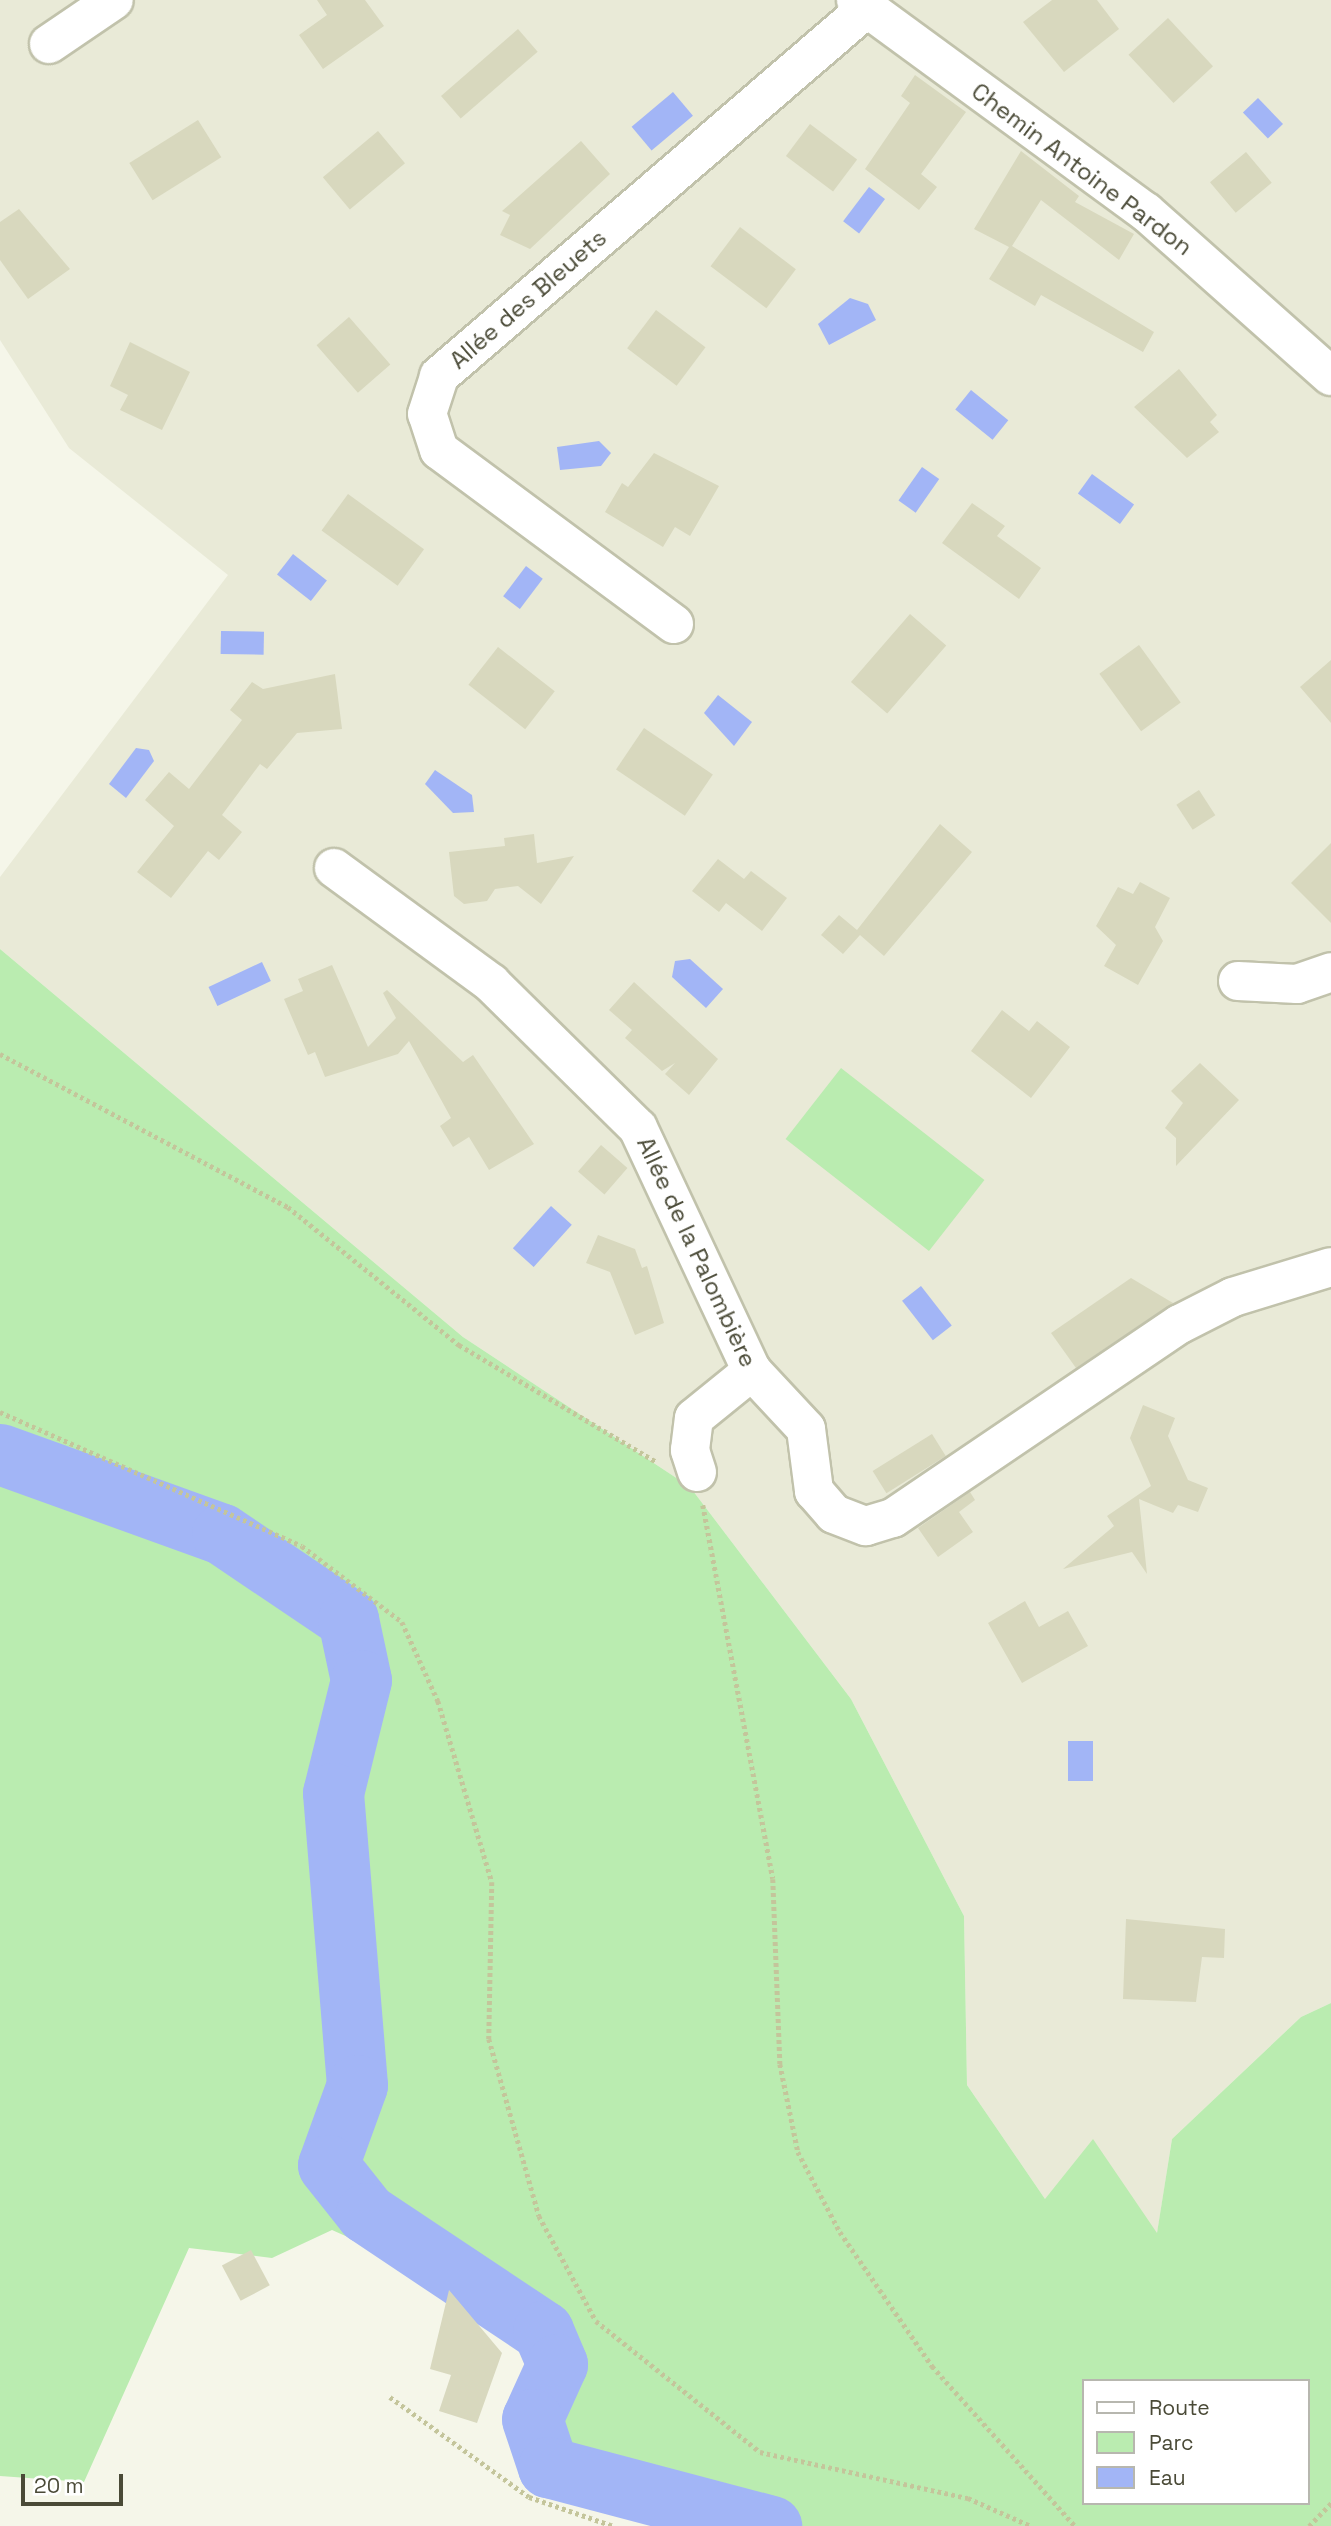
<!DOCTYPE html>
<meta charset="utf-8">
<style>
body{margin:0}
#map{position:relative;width:1331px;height:2526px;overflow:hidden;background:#f5f6e9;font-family:"Space Grotesk",sans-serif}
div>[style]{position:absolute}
.residential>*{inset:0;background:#e9ead7}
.green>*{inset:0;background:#baecb0;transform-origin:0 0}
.water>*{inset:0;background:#a2b5f6;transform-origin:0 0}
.river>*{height:61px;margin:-30.5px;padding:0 30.5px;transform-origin:30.5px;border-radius:30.5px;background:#a2b5f6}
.building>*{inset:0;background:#d8d8be;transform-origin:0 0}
.path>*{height:4.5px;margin-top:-2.25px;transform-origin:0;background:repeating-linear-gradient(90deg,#c4c59b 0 3.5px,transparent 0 7px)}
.roads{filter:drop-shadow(2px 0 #c1c2ab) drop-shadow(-2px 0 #c1c2ab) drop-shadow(0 2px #c1c2ab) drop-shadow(0 -2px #c1c2ab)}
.minor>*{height:38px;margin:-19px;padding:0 19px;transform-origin:19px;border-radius:19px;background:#fff}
span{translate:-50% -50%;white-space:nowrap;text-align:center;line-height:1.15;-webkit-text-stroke:5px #fff;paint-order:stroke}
.street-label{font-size:24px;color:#4a4a37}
.legend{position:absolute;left:1082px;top:2379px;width:228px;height:126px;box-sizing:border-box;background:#fff;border:2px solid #b7b7af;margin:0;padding:9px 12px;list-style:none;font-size:21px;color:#4a4a37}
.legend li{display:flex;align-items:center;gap:14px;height:35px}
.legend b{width:35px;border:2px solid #b7b7af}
.scale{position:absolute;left:21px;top:2474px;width:102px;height:32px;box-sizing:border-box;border:4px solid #4a4a37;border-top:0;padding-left:9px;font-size:21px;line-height:24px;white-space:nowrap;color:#4a4a37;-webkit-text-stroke:5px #fff;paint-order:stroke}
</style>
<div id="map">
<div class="residential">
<i style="clip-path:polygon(0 0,1331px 0,1331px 2003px,1301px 2017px,1172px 2139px,1157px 2234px,1045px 2199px,967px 2085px,964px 1916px,851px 1699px,690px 1487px,463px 1337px,0 949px,0 877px,228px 575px,69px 448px,0 340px)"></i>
</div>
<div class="green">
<i style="clip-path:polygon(evenodd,0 949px,463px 1337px,690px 1487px,851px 1699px,964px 1916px,967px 2085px,1045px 2199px,1093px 2139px,1157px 2233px,1172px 2139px,1301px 2017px,1331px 2003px,1331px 2526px,683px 2526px,551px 2467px,550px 2377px,539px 2322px,332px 2230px,272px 2258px,189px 2248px,84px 2482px,0 2476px,0 949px,1084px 2381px,1308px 2381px,1308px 2503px,1084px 2503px,1084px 2381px)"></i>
<i style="left:841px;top:1068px;width:182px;height:90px;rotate:38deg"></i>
</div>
<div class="water">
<i style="left:673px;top:92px;width:31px;height:54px;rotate:50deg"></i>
<i style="left:1258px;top:98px;width:36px;height:21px;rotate:46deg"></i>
<i style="left:869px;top:187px;width:20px;height:43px;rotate:37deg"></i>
<i style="clip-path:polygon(850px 298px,868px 304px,876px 320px,829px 345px,818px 324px)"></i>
<i style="left:971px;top:390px;width:48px;height:25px;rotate:39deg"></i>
<i style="clip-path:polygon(599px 441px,611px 453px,601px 466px,560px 470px,557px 447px)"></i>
<i style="left:922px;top:467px;width:21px;height:41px;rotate:35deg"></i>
<i style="left:1092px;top:474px;width:52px;height:24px;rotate:36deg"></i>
<i style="left:293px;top:554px;width:43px;height:26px;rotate:38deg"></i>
<i style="left:526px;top:566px;width:21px;height:38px;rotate:37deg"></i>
<i style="left:221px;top:631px;width:43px;height:23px;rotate:1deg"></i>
<i style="clip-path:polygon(718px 695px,752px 722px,734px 746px,704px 713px)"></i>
<i style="clip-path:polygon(136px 748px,149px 750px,154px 761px,126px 798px,109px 784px)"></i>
<i style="clip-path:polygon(435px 770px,472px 795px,474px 812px,453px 813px,425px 784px)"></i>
<i style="clip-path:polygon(690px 959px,723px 989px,706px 1008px,672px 977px,675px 961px)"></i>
<i style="left:262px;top:962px;width:21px;height:59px;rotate:65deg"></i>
<i style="left:551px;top:1206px;width:28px;height:57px;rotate:42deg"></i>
<i style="left:921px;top:1286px;width:50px;height:24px;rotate:52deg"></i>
<i style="left:1068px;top:1741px;width:25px;height:40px"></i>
</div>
<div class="river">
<i style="left:0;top:1454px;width:236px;rotate:19.8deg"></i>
<i style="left:222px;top:1534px;width:152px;rotate:34deg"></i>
<i style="left:348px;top:1619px;width:62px;rotate:78deg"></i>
<i style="left:361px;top:1680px;width:116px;rotate:103.9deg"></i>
<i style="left:333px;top:1793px;width:293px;rotate:85.3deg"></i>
<i style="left:357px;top:2085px;width:85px;rotate:109.9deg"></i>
<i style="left:328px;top:2165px;width:61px;rotate:51.6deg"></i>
<i style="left:366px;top:2213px;width:213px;rotate:33.7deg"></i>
<i style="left:543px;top:2331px;width:36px;rotate:67deg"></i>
<i style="left:557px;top:2364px;width:60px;rotate:114.4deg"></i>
<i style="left:532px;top:2419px;width:51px;rotate:71.6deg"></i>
<i style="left:548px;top:2467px;width:231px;rotate:14.8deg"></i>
</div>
<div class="building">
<i style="clip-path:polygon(317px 0,365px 0,384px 26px,323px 69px,299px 35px,327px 15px)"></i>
<i style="clip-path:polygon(1052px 0,1097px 0,1119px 29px,1064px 72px,1023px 22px)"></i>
<i style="left:1168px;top:18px;width:66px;height:54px;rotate:47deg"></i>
<i style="left:518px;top:29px;width:30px;height:102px;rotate:49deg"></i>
<i style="clip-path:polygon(915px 75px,966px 112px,921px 174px,937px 187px,919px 210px,865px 169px,910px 103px,901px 96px)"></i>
<i style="left:198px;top:120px;width:44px;height:81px;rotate:58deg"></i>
<i style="left:810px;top:124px;width:59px;height:40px;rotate:37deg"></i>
<i style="left:378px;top:131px;width:42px;height:72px;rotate:50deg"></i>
<i style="clip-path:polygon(581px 141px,610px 174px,530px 249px,500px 235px,510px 215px,502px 211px)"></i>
<i style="clip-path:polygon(1021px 151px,1079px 196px,1075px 202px,1134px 234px,1119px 260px,1041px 200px,1012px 246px,1154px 332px,1143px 352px,1041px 295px,1035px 306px,989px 279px,1009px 247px,974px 229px)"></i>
<i style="left:1246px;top:152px;width:40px;height:47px;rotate:50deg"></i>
<i style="clip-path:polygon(19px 209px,70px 269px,28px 299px,0 260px,0 222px)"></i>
<i style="left:740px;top:227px;width:70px;height:49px;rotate:37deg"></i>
<i style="left:656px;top:310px;width:62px;height:48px;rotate:37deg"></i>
<i style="left:349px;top:317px;width:63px;height:43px;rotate:49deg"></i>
<i style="clip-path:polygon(130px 342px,190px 372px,162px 430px,120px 410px,128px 395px,110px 386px)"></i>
<i style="clip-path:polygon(1179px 369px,1217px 415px,1210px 422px,1219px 432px,1187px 458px,1134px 407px)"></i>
<i style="clip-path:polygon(654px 453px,719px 486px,690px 536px,675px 527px,663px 547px,605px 512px,622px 483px,628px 487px)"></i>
<i style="left:348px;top:494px;width:94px;height:45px;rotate:36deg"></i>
<i style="clip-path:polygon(972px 503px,1005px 526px,997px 536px,1041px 568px,1019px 599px,942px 543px)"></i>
<i style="left:910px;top:614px;width:48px;height:90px;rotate:41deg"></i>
<i style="left:1139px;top:645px;width:71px;height:49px;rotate:54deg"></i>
<i style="left:498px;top:647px;width:72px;height:48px;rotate:38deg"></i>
<i style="clip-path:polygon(1331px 660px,1331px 723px,1300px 687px)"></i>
<i style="clip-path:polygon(335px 674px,342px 729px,297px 733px,267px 769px,260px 764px,222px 815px,242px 832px,219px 860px,208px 851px,171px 898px,137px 872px,174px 826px,145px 800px,169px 772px,189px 789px,242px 720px,230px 710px,252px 682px,263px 689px)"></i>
<i style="left:644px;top:728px;width:83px;height:50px;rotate:34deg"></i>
<i style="left:1199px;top:790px;width:30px;height:27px;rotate:57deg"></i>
<i style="clip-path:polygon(940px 824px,972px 852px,884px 956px,860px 935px,843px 954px,821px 935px,839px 915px,857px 930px)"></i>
<i style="clip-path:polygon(534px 834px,537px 863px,574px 856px,541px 904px,518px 886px,495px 889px,487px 901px,464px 904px,454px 896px,449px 852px,505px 846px,504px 838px)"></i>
<i style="clip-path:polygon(1331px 843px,1331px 923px,1291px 883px)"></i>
<i style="clip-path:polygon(718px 859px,744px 879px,751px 871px,787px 898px,762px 931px,726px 903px,719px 912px,692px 891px)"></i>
<i style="clip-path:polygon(1140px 882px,1170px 898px,1155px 927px,1163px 941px,1138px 985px,1104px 966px,1116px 945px,1096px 926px,1118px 887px,1133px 894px)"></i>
<i style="clip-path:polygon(332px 965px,368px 1047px,396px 1018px,383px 993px,387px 990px,463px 1062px,473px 1055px,534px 1144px,489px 1170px,469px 1137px,453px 1147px,440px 1126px,451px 1118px,409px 1041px,398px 1054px,325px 1077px,315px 1052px,308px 1055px,284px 999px,303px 991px,298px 979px)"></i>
<i style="clip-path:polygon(634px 982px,718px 1059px,689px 1095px,665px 1074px,675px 1063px,662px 1071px,625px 1038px,632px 1030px,609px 1010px)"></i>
<i style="clip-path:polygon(1002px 1010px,1029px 1031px,1037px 1021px,1070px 1047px,1031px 1098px,971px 1051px)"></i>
<i style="clip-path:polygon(1200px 1063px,1239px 1100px,1176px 1166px,1176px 1138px,1165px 1128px,1183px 1103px,1171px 1091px)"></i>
<i style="left:601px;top:1145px;width:35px;height:35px;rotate:41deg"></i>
<i style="clip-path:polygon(598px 1235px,635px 1249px,642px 1268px,647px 1266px,664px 1323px,635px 1335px,610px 1272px,586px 1263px)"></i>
<i style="clip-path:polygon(1131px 1278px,1173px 1303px,1076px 1368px,1051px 1333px)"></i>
<i style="clip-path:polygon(1143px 1405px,1175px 1418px,1168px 1436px,1188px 1480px,1208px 1488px,1198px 1512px,1178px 1505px,1173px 1513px,1139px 1499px,1147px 1574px,1132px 1552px,1063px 1569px,1114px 1526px,1107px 1516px,1151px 1486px,1130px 1438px)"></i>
<i style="left:932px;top:1434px;width:26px;height:70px;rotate:58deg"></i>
<i style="clip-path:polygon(970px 1492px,975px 1500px,959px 1512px,973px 1532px,938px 1557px,918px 1528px)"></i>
<i style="clip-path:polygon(1025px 1601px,1039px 1627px,1068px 1611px,1088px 1646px,1022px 1683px,988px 1623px)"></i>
<i style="clip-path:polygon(1126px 1919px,1225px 1929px,1224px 1958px,1202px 1957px,1196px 2002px,1123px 1999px)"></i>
<i style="left:251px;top:2250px;width:40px;height:33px;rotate:62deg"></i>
<i style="clip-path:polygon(449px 2290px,502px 2353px,477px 2423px,439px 2411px,451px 2375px,430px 2369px)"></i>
</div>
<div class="path">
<i style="left:0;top:1054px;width:326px;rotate:28deg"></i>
<i style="left:288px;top:1207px;width:220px;rotate:38.9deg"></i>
<i style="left:459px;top:1345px;width:230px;rotate:30.6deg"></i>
<i style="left:0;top:1412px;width:330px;rotate:23.9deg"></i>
<i style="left:302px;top:1546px;width:126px;rotate:37.2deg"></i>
<i style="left:402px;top:1622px;width:87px;rotate:65.5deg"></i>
<i style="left:438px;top:1701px;width:189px;rotate:73.4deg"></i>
<i style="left:492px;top:1882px;width:157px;rotate:91.1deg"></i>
<i style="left:489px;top:2039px;width:184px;rotate:74.2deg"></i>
<i style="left:539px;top:2216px;width:119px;rotate:61.5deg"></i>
<i style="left:596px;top:2321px;width:210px;rotate:38.6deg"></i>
<i style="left:760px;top:2452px;width:213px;rotate:12.5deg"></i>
<i style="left:968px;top:2498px;width:69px;rotate:24deg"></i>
<i style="left:703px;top:1505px;width:380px;rotate:79.4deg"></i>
<i style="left:773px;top:1879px;width:185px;rotate:87.8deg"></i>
<i style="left:780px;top:2064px;width:90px;rotate:78.4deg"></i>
<i style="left:798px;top:2152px;width:90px;rotate:62.3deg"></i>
<i style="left:840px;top:2232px;width:163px;rotate:55.5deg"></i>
<i style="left:932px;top:2366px;width:215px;rotate:48.2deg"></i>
<i style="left:390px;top:2397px;width:171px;rotate:35.7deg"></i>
<i style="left:529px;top:2497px;width:89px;rotate:19deg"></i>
<i style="left:1309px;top:2526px;width:32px;rotate:-46deg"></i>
</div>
<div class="roads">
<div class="minor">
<i style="left:856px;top:0;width:359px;rotate:36.2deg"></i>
<i style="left:1146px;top:212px;width:247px;rotate:41.6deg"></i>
<i style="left:49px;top:44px;width:78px;rotate:-34.1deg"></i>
<i style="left:674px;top:624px;width:292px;rotate:-143.5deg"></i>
<i style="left:439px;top:450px;width:38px;rotate:-108deg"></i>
<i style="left:427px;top:414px;width:40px;rotate:-72deg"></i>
<i style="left:439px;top:376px;width:564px;rotate:-40.69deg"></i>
<i style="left:334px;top:868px;width:195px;rotate:36.2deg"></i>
<i style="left:491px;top:983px;width:206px;rotate:44.6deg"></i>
<i style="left:638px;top:1128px;width:268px;rotate:64.9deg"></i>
<i style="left:752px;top:1371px;width:79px;rotate:47deg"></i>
<i style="left:806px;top:1429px;width:63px;rotate:82.6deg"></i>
<i style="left:814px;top:1491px;width:30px;rotate:49deg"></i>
<i style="left:834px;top:1514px;width:34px;rotate:21deg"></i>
<i style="left:866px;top:1526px;width:28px;rotate:-17deg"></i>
<i style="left:893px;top:1518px;width:346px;rotate:-34.1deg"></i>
<i style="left:1180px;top:1324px;width:59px;rotate:-27deg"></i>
<i style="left:1233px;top:1297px;width:102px;rotate:-17deg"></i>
<i style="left:1238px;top:981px;width:59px;rotate:2.9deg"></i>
<i style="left:1297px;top:984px;width:36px;rotate:-19deg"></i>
<i style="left:697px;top:1472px;width:23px;rotate:-108deg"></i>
<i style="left:690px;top:1450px;width:32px;rotate:-83deg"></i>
<i style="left:694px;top:1418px;width:75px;rotate:-39deg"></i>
</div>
</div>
<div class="street-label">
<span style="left:1082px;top:169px;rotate:37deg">Chemin Antoine Pardon</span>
<span style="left:528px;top:299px;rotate:-41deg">Allée des Bleuets</span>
<span style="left:697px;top:1252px;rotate:65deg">Allée de la Palombière</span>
</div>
<ul class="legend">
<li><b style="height:9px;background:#fff"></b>Route</li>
<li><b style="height:19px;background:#baecb0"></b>Parc</li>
<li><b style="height:19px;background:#a2b5f6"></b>Eau</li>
</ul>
<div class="scale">20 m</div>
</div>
